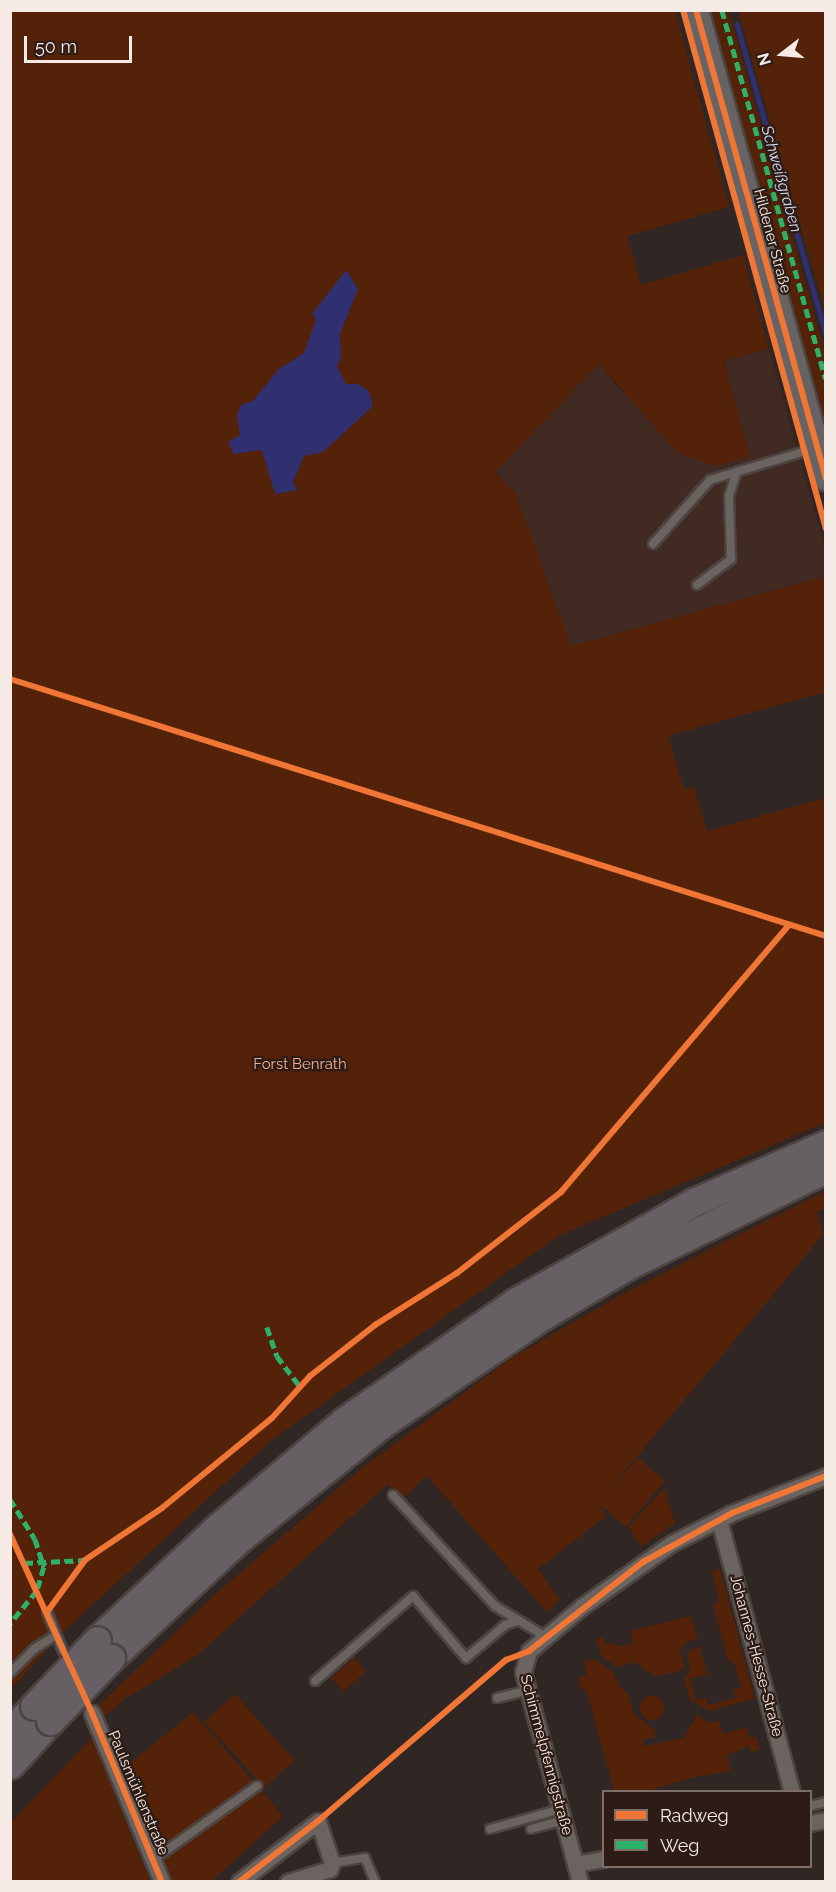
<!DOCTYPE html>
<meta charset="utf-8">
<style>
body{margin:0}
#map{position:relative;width:836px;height:1892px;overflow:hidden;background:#302724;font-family:Raleway,sans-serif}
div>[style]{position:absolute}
.built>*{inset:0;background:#402a21}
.green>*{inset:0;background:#532208;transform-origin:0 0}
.round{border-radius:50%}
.water>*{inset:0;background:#303071}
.stream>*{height:4.5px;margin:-2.25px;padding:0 2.25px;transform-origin:2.25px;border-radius:2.25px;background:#303071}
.roads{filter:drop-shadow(2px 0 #4c4441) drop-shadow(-2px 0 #4c4441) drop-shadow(0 2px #4c4441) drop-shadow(0 -2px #4c4441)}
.lane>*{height:8px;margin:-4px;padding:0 4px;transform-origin:4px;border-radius:4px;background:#6b6360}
.street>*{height:15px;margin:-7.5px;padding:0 7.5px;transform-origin:7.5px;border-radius:7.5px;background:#6b6360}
.primary>*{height:24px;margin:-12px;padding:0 12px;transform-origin:12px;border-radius:12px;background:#676264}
.highway>*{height:27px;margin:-13.5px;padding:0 13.5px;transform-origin:13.5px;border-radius:13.5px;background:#665f64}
.bridges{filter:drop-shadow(2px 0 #4c4441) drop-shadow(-2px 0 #4c4441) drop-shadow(0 2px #4c4441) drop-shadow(0 -2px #4c4441)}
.highway-bridge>*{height:27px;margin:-13.5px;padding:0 13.5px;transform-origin:13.5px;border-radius:13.5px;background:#665f64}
.quiet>*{height:4.5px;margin-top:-2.25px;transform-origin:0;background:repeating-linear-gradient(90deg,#2db169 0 9px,transparent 0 13.5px)}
.cycleway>*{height:6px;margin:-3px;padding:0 3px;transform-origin:3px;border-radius:3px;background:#f07635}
span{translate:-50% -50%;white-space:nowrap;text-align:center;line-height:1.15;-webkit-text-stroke:4.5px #2c1c15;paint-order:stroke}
.street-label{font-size:15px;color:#f6eae5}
.park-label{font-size:15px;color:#f2ae91}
.water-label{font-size:16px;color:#d5d9ef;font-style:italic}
.frame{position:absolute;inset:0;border:12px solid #f6eae5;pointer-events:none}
.legend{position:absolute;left:602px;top:1790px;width:210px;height:78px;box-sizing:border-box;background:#2c1c15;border:2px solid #7d6e68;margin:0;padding:8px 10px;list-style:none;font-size:18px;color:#f6eae5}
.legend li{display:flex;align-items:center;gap:12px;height:30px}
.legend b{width:30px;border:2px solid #7d6e68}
.north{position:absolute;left:752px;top:24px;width:60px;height:60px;-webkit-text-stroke:4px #2c1c15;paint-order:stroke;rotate:254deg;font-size:16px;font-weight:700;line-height:24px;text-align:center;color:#f6eae5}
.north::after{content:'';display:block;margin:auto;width:21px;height:27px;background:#f6eae5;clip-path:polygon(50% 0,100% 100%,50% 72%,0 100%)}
.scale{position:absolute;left:24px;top:36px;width:108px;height:27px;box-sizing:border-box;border:3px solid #f6eae5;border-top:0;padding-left:8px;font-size:18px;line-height:21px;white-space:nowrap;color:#f6eae5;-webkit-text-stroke:4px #2c1c15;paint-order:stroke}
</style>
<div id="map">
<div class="built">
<i style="clip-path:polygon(769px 349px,825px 548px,825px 576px,570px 647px,516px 494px,495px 471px,599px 364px,622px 392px,750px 457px,724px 361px)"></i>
</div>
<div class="green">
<i style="clip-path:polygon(10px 11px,675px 11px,729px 207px,627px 236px,641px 285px,743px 255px,769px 349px,724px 361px,750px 457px,716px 466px,678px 453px,599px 364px,495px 472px,516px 494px,571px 646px,826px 576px,825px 692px,668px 736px,684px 789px,694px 787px,707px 831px,825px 798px,825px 1123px,558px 1236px,272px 1440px,63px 1632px,11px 1689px)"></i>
<i style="clip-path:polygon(717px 11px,729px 11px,825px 352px,825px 422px,711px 13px)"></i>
<i style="clip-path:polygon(738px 11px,825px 11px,825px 311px)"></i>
<i style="clip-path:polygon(825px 1191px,825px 1209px,817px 1212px,823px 1235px,602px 1498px,638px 1458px,665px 1481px,626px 1527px,598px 1503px,606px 1516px,538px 1569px,560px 1600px,546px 1611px,427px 1476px,402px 1498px,388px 1484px,196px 1656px,123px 1700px,105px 1717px,100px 1704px,217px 1593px,363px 1467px,510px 1359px,619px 1296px)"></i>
<i style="clip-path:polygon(664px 1488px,675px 1523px,641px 1547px,629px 1527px)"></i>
<i style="clip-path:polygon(720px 1569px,755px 1698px,710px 1711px,690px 1700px,684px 1680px,690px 1669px,687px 1655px,690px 1650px,700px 1647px,707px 1674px,690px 1679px,696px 1700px,705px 1698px,708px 1705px,735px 1698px,733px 1690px,741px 1687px,734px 1663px,728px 1660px,713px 1605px,719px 1600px,712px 1571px)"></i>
<i style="clip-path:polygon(691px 1616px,698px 1639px,687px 1642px,680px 1650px,684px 1666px,679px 1672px,654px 1676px,634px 1662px,618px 1667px,602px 1657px,596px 1639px,603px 1637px,606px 1645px,615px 1643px,619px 1647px,633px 1643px,630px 1631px)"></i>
<i style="left:354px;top:1658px;width:18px;height:30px;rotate:49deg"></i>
<i style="clip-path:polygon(595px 1659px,614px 1673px,619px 1687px,627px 1692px,634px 1714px,656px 1731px,655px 1737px,643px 1740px,644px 1746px,684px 1738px,697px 1715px,709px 1723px,719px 1720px,723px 1734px,747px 1727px,749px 1738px,756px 1736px,760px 1750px,751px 1752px,749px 1746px,727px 1755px,731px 1771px,694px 1777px,648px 1791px,614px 1791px,586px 1689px,581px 1690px,578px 1678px,587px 1675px,583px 1662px)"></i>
<i style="left:235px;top:1694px;width:89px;height:41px;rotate:48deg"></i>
<i class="round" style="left:640px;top:1696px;width:24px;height:24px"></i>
<i style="clip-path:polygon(193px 1712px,283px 1816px,212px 1881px,171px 1881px,124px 1768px)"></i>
<i style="clip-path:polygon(92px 1738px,150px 1881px,11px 1881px,11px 1822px)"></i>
</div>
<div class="water">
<i style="clip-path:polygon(346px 270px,358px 289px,340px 334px,341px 357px,337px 366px,346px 384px,358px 384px,369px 391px,373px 406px,323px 452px,304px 456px,293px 482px,297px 490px,275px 494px,262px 450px,234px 454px,228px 442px,240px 435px,237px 415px,241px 405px,253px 401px,279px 369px,304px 353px,316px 320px,312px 314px)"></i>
</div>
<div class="stream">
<i style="left:737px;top:24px;width:323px;rotate:74deg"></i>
</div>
<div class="roads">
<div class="lane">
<i style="left:653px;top:544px;width:86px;rotate:-48.3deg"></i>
<i style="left:710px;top:480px;width:110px;rotate:-16.9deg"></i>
<i style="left:697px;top:585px;width:43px;rotate:-37.4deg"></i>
<i style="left:731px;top:559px;width:63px;rotate:-91.8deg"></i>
<i style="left:729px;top:496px;width:26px;rotate:-72deg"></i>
<i style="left:393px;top:1495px;width:151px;rotate:47.4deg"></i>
<i style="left:495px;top:1606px;width:60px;rotate:31.3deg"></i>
<i style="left:47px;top:1612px;width:42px;rotate:67.7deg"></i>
<i style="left:10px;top:1673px;width:34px;rotate:-45deg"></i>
<i style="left:34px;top:1649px;width:26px;rotate:-32deg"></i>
<i style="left:315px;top:1681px;width:130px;rotate:-40.9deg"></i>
<i style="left:413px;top:1596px;width:82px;rotate:49.5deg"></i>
<i style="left:466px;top:1658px;width:51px;rotate:-40.2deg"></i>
<i style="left:505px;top:1625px;width:13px;rotate:-18deg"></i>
<i style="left:497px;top:1698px;width:32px;rotate:-14deg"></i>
<i style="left:810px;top:1806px;width:16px;rotate:-14deg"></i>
<i style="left:490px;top:1829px;width:74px;rotate:-15.7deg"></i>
<i style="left:531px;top:1829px;width:34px;rotate:-15deg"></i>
<i style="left:153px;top:1860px;width:128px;rotate:-35.4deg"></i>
<i style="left:332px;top:1863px;width:33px;rotate:-9deg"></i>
<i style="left:365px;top:1858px;width:26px;rotate:67deg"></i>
</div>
<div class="street">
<i style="left:719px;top:1520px;width:282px;rotate:75deg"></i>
<i style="left:92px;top:1713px;width:183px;rotate:67.5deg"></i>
<i style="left:810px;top:1823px;width:16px;rotate:-11deg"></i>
<i style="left:575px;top:1864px;width:29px;rotate:-10deg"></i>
<i style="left:239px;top:1882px;width:100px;rotate:-37.7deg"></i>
<i style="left:318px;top:1821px;width:44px;rotate:71.6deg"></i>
<i style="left:332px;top:1863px;width:6px;rotate:108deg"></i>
<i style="left:330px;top:1869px;width:44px;rotate:162.8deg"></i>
<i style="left:580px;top:1882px;width:218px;rotate:-105.2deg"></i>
<i style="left:523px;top:1672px;width:22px;rotate:-74deg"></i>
<i style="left:529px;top:1651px;width:68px;rotate:-40.2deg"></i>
<i style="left:581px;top:1607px;width:111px;rotate:-35.1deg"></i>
<i style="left:672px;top:1543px;width:67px;rotate:-26.6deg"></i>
<i style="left:732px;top:1513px;width:101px;rotate:-21.5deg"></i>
</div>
<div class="primary">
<i style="left:696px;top:10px;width:486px;rotate:74.5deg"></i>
</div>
<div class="highway">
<i style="left:97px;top:1640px;width:164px;rotate:-43deg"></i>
<i style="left:217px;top:1528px;width:166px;rotate:-40.1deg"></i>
<i style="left:344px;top:1421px;width:208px;rotate:-34.8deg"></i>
<i style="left:515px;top:1302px;width:205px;rotate:-29.2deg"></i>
<i style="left:694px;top:1202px;width:144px;rotate:-23.7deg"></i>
<i style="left:111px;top:1658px;width:175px;rotate:-42.9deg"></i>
<i style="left:239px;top:1539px;width:184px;rotate:-38.8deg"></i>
<i style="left:382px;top:1424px;width:197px;rotate:-33.9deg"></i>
<i style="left:546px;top:1314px;width:96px;rotate:-30.6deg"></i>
<i style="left:629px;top:1265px;width:219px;rotate:-26deg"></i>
<i style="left:10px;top:1731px;width:35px;rotate:-46deg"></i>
<i style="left:10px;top:1765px;width:59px;rotate:-47.7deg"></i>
</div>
</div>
<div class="bridges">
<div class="highway-bridge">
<i style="left:34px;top:1706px;width:91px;rotate:-46.3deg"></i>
<i style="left:50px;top:1721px;width:88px;rotate:-45.9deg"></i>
</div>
</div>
<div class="quiet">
<i style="left:722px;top:10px;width:383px;rotate:74.3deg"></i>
<i style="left:267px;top:1327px;width:31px;rotate:71deg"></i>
<i style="left:277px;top:1356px;width:39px;rotate:53deg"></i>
<i style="left:10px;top:1499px;width:47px;rotate:58deg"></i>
<i style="left:35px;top:1539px;width:29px;rotate:72deg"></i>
<i style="left:44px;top:1567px;width:25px;rotate:106deg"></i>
<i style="left:37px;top:1591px;width:43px;rotate:129.3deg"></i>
<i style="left:24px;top:1563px;width:61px;rotate:-2.8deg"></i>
</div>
<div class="cycleway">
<i style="left:683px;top:10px;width:538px;rotate:74.6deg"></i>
<i style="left:696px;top:10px;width:486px;rotate:74.5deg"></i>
<i style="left:10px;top:679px;width:856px;rotate:17.48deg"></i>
<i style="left:10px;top:1534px;width:197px;rotate:65.4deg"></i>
<i style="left:92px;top:1713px;width:183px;rotate:67.5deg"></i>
<i style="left:47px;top:1612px;width:64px;rotate:-53.8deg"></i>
<i style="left:85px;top:1560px;width:93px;rotate:-34deg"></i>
<i style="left:162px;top:1508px;width:142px;rotate:-39.3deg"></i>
<i style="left:272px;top:1418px;width:57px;rotate:-47.9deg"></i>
<i style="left:310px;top:1376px;width:83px;rotate:-38.1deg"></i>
<i style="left:375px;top:1325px;width:97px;rotate:-32.4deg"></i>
<i style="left:457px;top:1273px;width:132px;rotate:-37.9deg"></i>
<i style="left:561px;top:1192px;width:351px;rotate:-49.5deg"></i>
<i style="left:239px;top:1882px;width:100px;rotate:-37.7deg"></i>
<i style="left:318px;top:1821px;width:248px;rotate:-40.6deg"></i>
<i style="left:506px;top:1660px;width:25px;rotate:-21deg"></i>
<i style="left:529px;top:1651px;width:145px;rotate:-38deg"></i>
<i style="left:643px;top:1562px;width:102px;rotate:-28.8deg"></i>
<i style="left:732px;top:1513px;width:101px;rotate:-21.5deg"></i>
</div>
<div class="street-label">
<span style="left:772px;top:241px;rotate:75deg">Hildener Straße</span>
<span style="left:756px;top:1656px;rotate:75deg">Johannes-Hesse-Straße</span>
<span style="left:546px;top:1755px;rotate:75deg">Schimmelpfennigstraße</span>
<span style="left:138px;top:1793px;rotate:67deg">Paulsmühlenstraße</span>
</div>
<div class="park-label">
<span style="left:300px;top:1065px">Forst Benrath</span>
</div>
<div class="water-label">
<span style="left:781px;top:179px;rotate:74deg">Schweißgraben</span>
</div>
<div class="frame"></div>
<ul class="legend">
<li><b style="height:8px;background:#f07635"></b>Radweg</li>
<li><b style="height:8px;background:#2db169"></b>Weg</li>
</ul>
<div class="north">N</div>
<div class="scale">50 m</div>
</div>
